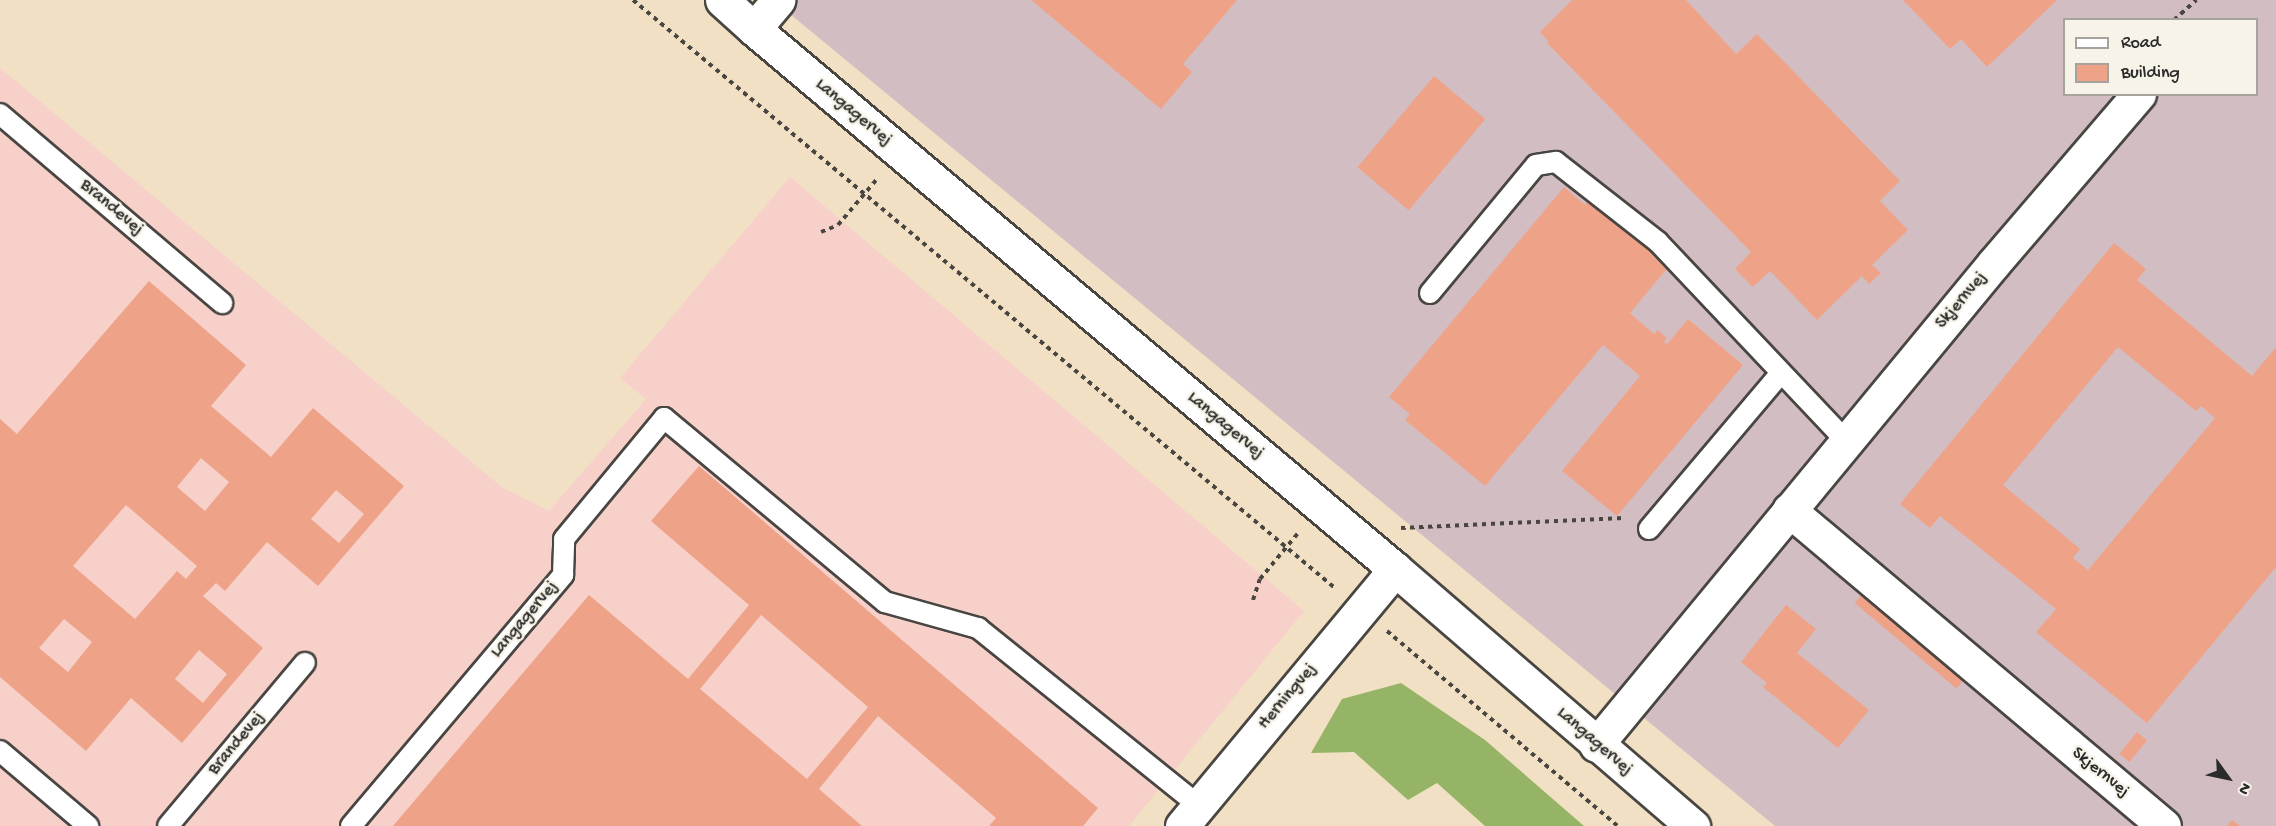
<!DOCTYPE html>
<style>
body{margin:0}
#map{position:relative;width:2276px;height:826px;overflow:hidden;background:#f1e0c3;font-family:"Gochi Hand",sans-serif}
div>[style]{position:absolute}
.built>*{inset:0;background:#f7d0ca}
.industrial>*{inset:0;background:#d2bec2}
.forest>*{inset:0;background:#96b466}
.building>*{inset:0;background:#eea288;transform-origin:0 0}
.path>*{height:4px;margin-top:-2px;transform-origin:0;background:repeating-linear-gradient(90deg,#494642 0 4.5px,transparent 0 9px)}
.roads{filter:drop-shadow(2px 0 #494642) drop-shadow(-2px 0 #494642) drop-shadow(0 2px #494642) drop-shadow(0 -2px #494642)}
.service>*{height:20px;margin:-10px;padding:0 10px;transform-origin:10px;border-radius:10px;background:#fff}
.minor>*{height:33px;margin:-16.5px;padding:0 16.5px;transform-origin:16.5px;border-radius:16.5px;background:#fff}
.tertiary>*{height:33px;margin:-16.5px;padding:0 16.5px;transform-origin:16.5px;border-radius:16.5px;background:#fff}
span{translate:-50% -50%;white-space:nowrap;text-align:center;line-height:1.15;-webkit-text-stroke:4.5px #f7f3e8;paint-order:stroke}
.street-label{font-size:18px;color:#2b2b2b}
.legend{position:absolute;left:2063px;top:18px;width:195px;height:78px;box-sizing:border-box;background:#f7f3e8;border:2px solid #a5a39c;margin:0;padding:8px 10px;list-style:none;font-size:18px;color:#2b2b2b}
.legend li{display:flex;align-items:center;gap:12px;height:30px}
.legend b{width:30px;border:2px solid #a5a39c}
.north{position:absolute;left:2198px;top:748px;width:60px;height:60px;-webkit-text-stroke:4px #f7f3e8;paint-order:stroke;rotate:123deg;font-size:16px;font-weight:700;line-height:24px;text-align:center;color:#2b2b2b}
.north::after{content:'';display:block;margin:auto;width:21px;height:27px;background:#2b2b2b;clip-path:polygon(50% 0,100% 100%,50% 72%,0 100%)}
</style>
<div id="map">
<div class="built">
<i style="clip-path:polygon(0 68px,503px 488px,549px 511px,646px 399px,620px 378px,790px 177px,1304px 611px,1129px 826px,0 826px)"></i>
</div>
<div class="industrial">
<i style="clip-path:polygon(evenodd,773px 0,2276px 0,2276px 826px,1775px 826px,773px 0,2064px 20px,2256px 20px,2256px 94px,2064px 94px,2064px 20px)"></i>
</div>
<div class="forest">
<i style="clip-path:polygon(1401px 683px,1485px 740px,1584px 826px,1485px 826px,1437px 783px,1408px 800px,1354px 752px,1311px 753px,1342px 699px)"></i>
</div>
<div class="building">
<i style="clip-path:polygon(1031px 0,1237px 0,1183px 64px,1192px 72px,1161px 109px)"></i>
<i style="clip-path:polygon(1572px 0,1686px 0,1736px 54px,1757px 34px,1900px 181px,1880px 201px,1908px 230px,1872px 265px,1881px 273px,1869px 284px,1862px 276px,1817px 320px,1770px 271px,1753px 287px,1735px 269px,1751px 252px,1547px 43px,1549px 42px,1540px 32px)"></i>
<i style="clip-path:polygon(1903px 0,2057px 0,1987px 67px,1961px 39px,1950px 49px)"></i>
<i style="left:1434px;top:76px;width:67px;height:119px;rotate:40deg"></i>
<i style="clip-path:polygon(1564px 187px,1585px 205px,1590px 198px,1670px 265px,1630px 313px,1654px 334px,1658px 330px,1667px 338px,1664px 342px,1667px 344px,1688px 319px,1743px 365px,1617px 516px,1562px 471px,1640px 376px,1603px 345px,1485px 486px,1405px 420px,1410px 414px,1389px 397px)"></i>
<i style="clip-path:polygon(evenodd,2114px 243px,2146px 269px,2137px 280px,2252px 376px,2276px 347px,2276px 567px,2147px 723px,2036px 632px,2056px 609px,1940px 516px,1930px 528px,1900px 504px,2114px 243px,2118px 347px,2196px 411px,2201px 406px,2215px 418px,2088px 570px,2073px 558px,2080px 549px,2003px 485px,2118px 347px)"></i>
<i style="clip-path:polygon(evenodd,149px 281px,246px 365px,211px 406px,271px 457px,313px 408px,404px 486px,318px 586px,267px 542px,225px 591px,216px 583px,203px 596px,263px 648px,182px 743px,131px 698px,86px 751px,0 677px,0 419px,17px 434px,149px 281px,201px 458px,229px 482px,205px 511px,177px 487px,201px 458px,149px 281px,336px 490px,364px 514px,339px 543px,311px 519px,336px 490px,149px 281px,126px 505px,197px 566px,186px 579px,177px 571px,135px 619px,73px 566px,126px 505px,149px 281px,64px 619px,92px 642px,68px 672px,39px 648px,64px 619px,149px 281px,199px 650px,227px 674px,203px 703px,175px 679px,199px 650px)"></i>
<i style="clip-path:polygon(evenodd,699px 466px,1098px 808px,1083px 826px,989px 826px,996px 818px,878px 716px,819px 789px,862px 826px,393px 826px,589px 595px,688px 679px,749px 605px,651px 521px,699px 466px,761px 615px,868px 707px,807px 779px,700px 689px,761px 615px)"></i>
<i style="left:1863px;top:593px;width:133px;height:13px;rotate:40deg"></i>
<i style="clip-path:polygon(1786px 605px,1816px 629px,1797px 653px,1869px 710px,1838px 748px,1763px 687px,1767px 683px,1741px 662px)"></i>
<i style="left:2137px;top:732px;width:13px;height:28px;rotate:39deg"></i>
<i style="clip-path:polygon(2232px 820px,2240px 826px,2227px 826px)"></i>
</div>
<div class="path">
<i style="left:633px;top:0;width:916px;rotate:39.95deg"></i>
<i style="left:2174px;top:20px;width:30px;rotate:-42deg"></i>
<i style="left:821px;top:232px;width:18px;rotate:-22deg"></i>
<i style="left:838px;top:225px;width:60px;rotate:-49.7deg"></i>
<i style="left:1401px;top:528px;width:223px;rotate:-2.6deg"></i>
<i style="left:1253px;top:600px;width:22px;rotate:-72deg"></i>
<i style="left:1260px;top:579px;width:61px;rotate:-50.3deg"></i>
<i style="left:1387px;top:631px;width:302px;rotate:40.2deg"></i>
</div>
<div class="roads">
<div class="service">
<i style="left:0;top:114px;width:292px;rotate:40.4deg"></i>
<i style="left:1430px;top:293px;width:166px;rotate:-50.4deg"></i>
<i style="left:1536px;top:165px;width:20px;rotate:-9deg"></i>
<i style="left:1556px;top:162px;width:130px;rotate:38.1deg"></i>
<i style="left:1658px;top:242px;width:274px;rotate:46.6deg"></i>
<i style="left:1649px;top:529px;width:204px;rotate:-49.8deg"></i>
<i style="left:0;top:751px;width:116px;rotate:40.4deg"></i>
<i style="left:168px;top:826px;width:213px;rotate:-50deg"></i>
<i style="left:351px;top:826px;width:329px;rotate:-49.8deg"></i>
<i style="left:563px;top:575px;width:36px;rotate:-88deg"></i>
<i style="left:564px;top:539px;width:157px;rotate:-50.4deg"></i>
<i style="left:664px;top:418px;width:288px;rotate:39.8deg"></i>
<i style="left:885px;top:602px;width:97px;rotate:15.6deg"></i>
<i style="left:978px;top:628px;width:284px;rotate:38.8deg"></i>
</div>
<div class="minor">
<i style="left:754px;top:29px;width:38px;rotate:-50deg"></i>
<i style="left:1789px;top:510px;width:490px;rotate:40.1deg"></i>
<i style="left:1596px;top:745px;width:625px;rotate:-50.45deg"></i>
<i style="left:1994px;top:263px;width:223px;rotate:-49.4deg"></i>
<i style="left:1182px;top:826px;width:334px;rotate:-50.3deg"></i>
</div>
<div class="tertiary">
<i style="left:722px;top:0;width:43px;rotate:42.2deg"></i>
<i style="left:754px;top:29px;width:838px;rotate:40.11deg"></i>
<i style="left:1395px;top:569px;width:394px;rotate:40.8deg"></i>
</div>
</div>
<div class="street-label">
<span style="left:853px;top:113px;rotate:40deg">Langagervej</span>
<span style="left:111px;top:208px;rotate:40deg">Brandevej</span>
<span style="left:1962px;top:301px;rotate:-50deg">Skjernvej</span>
<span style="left:1225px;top:426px;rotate:40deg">Langagervej</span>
<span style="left:525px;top:620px;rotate:-50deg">Langagervej</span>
<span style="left:1288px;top:697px;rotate:-50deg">Herningvej</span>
<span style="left:1594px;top:742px;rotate:41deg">Langagervej</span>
<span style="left:237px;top:744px;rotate:-50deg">Brandevej</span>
<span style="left:2100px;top:773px;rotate:39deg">Skjernvej</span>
</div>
<ul class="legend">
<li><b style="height:8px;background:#fff"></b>Road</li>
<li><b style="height:16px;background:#eea288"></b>Building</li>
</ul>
<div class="north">N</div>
</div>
